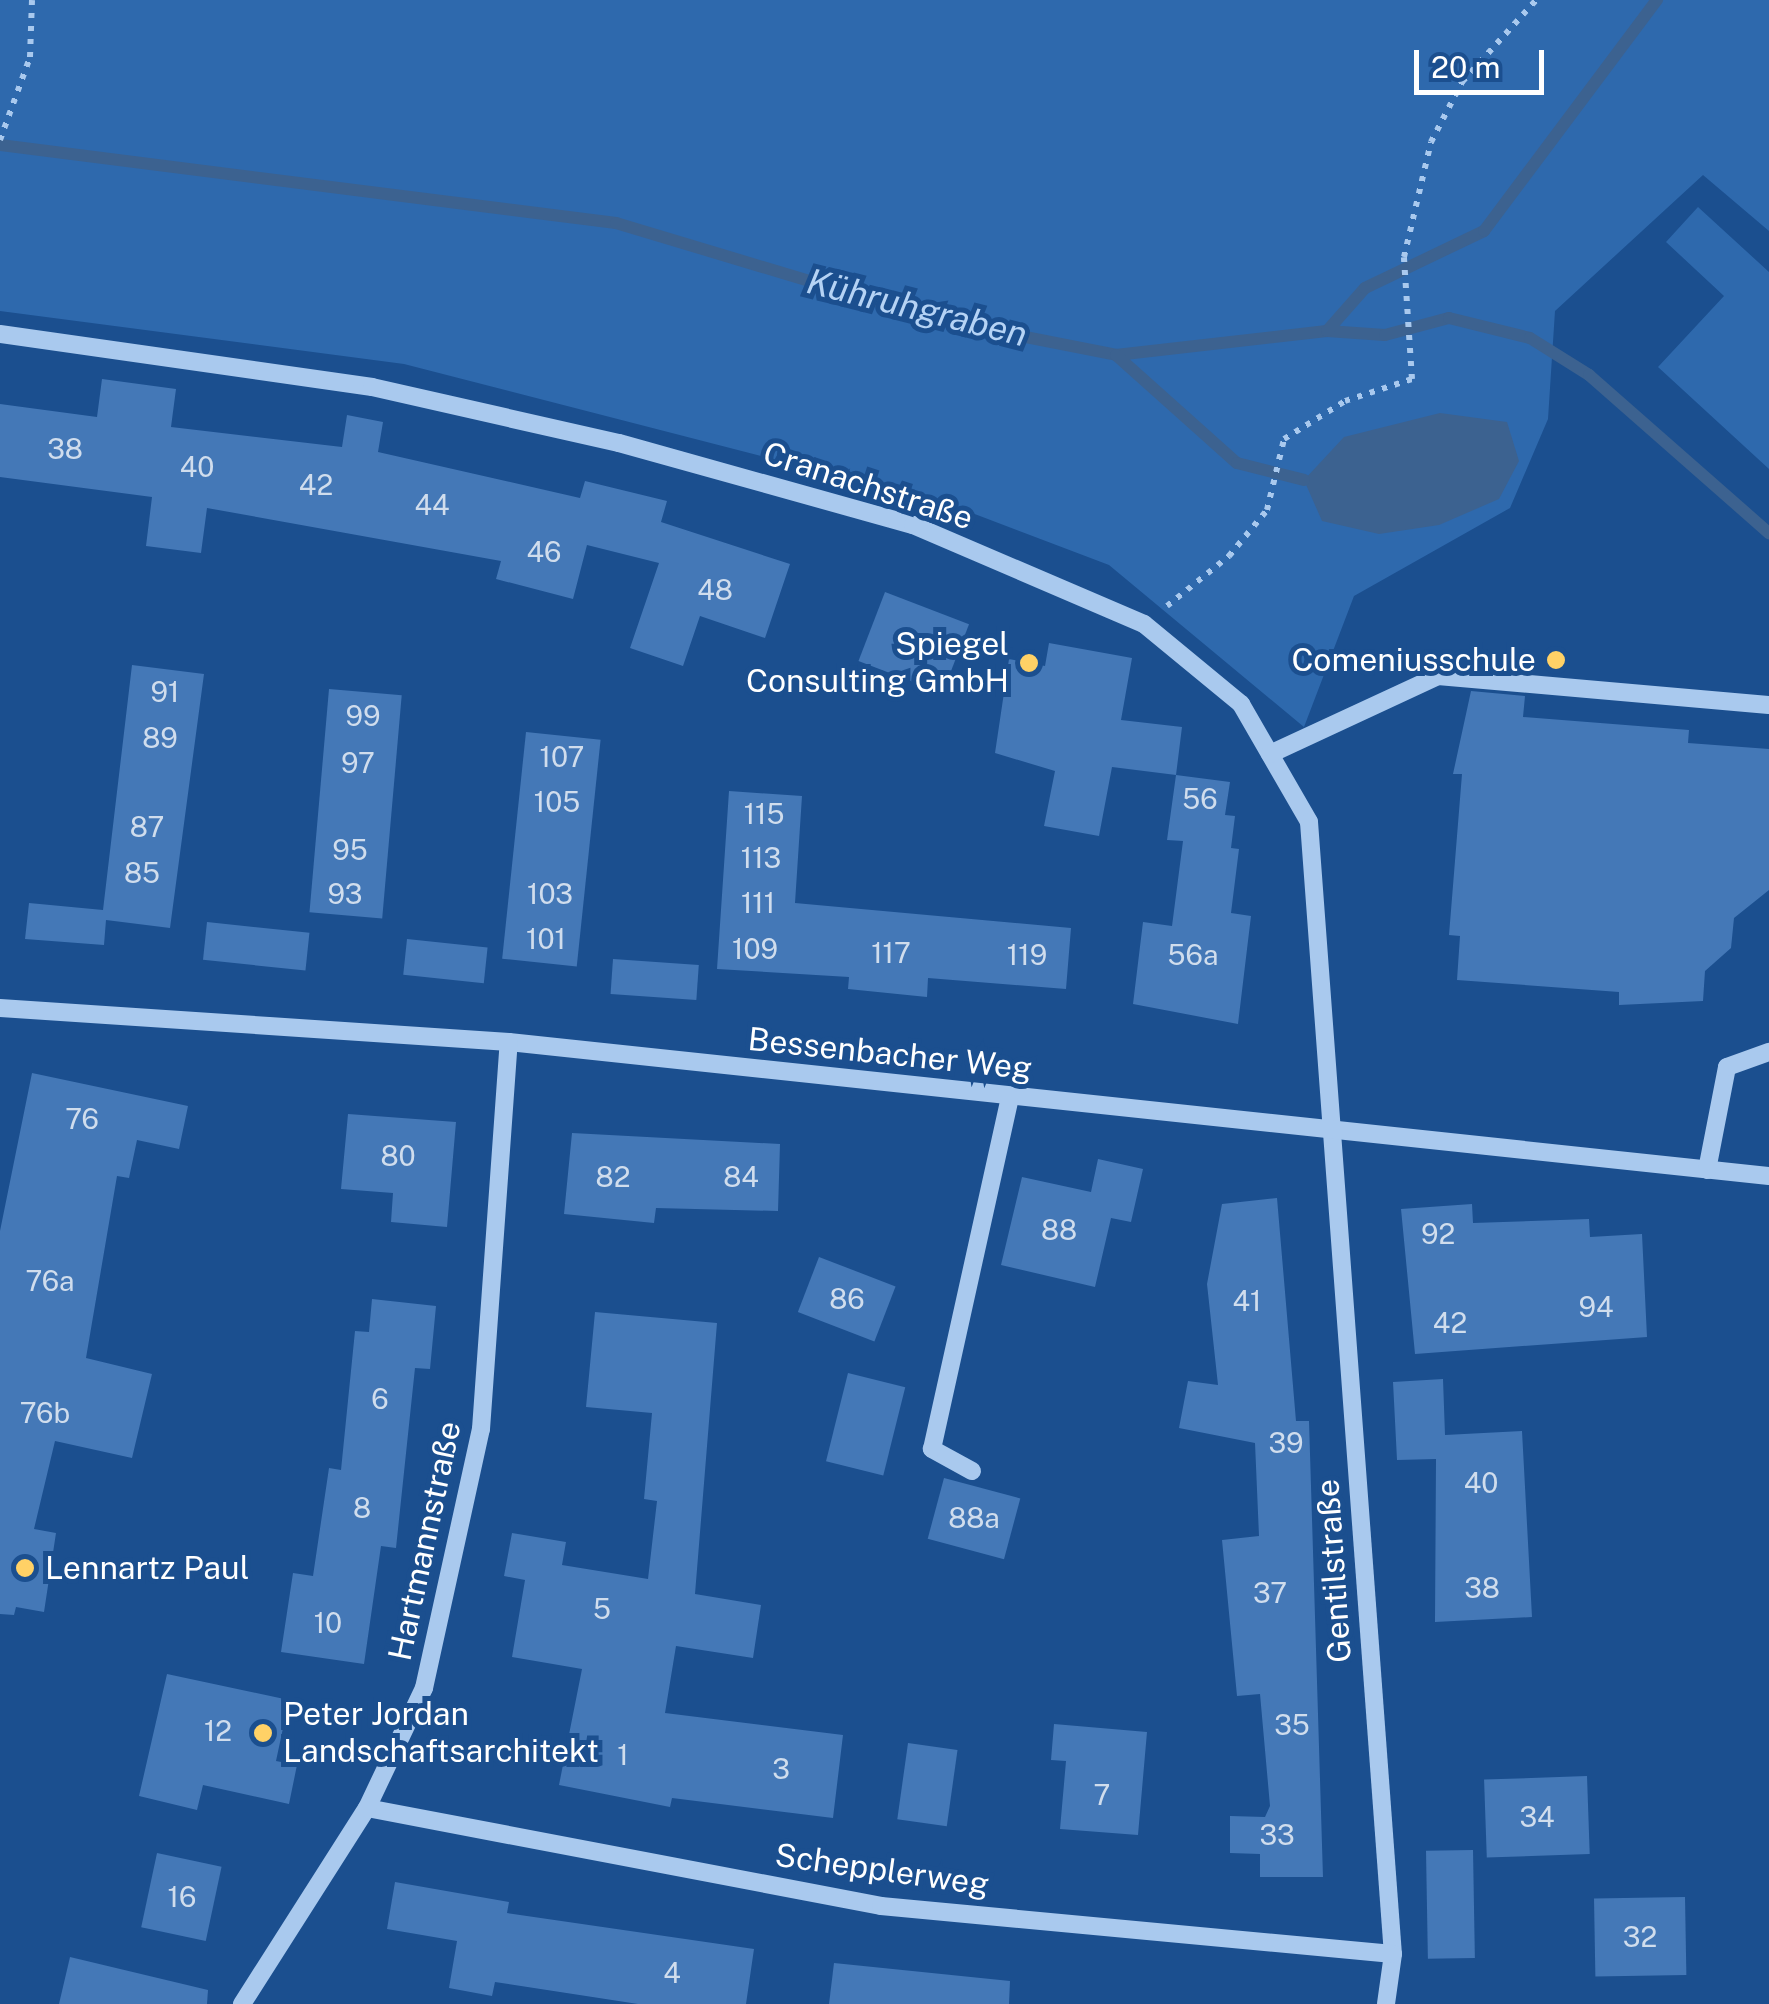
<!DOCTYPE html>
<meta charset="utf-8">
<style>
body{margin:0}
#map{position:relative;width:1769px;height:2004px;overflow:hidden;background:#1b4f8f;font-family:"Public Sans",sans-serif}
div>[style]{position:absolute}
.green>*{inset:0;background:#2e69ad}
.water>*{inset:0;background:#3c6290}
.stream>*{height:12px;margin:-6px;padding:0 6px;transform-origin:6px;border-radius:6px;background:#3c6290}
.building>*{inset:0;background:#4478b7;transform-origin:0 0}
.path>*{height:6px;margin-top:-3px;transform-origin:0;background:repeating-linear-gradient(90deg,#a9c9ee 0 5px,transparent 0 13px)}
.minor>*{height:18px;margin:-9px;padding:0 9px;transform-origin:9px;border-radius:9px;background:#a9c9ee}
.dots>*{width:28px;height:28px;translate:-50% -50%;box-sizing:border-box;border:5px solid #1b4f8f;border-radius:50%}
span{translate:-50% -50%;white-space:nowrap;text-align:center;line-height:1.15;-webkit-text-stroke:10px #1b4f8f;paint-order:stroke}
.number-label{font-size:28px;color:#d0dded}
.number-label span{-webkit-text-stroke-width:0}
.street-label{font-size:32px;color:#fff}
.poi-label{font-size:32px;color:#fff}
.right{translate:-100% -50%;text-align:right}
.left{translate:0 -50%;text-align:left}
.water-label{font-size:35px;color:#b5d3f5;font-style:italic}
.scale{position:absolute;left:1414px;top:50px;width:130px;height:45px;box-sizing:border-box;border:5px solid #fff;border-top:0;padding-left:12px;font-size:30px;line-height:35px;white-space:nowrap;color:#fff;-webkit-text-stroke:8px #1b4f8f;paint-order:stroke}
</style>
<div id="map">
<div class="green">
<i style="clip-path:polygon(0 0,1769px 0,1769px 231px,1703px 175px,1555px 311px,1548px 419px,1510px 508px,1354px 596px,1304px 727px,1109px 565px,951px 505px,404px 364px,0 311px)"></i>
<i style="clip-path:polygon(1698px 207px,1769px 272px,1769px 469px,1658px 367px,1724px 296px,1666px 242px)"></i>
</div>
<div class="water">
<i style="clip-path:polygon(1440px 413px,1507px 422px,1519px 461px,1499px 499px,1439px 525px,1379px 534px,1322px 521px,1304px 480px,1344px 437px)"></i>
</div>
<div class="stream">
<i style="left:0;top:145px;width:621px;rotate:7.22deg"></i>
<i style="left:616px;top:223px;width:333px;rotate:16.7deg"></i>
<i style="left:935px;top:319px;width:185px;rotate:11.2deg"></i>
<i style="left:1116px;top:355px;width:212px;rotate:-6.5deg"></i>
<i style="left:1327px;top:331px;width:58px;rotate:3.9deg"></i>
<i style="left:1385px;top:335px;width:66px;rotate:-14.9deg"></i>
<i style="left:1449px;top:318px;width:83px;rotate:13.9deg"></i>
<i style="left:1530px;top:338px;width:70px;rotate:32.1deg"></i>
<i style="left:1589px;top:375px;width:240px;rotate:41.3deg"></i>
<i style="left:1327px;top:331px;width:57px;rotate:-48.5deg"></i>
<i style="left:1365px;top:288px;width:132px;rotate:-25.6deg"></i>
<i style="left:1484px;top:231px;width:289px;rotate:-53.2deg"></i>
<i style="left:1116px;top:355px;width:162px;rotate:41.8deg"></i>
<i style="left:1237px;top:463px;width:69px;rotate:14.2deg"></i>
</div>
<div class="building">
<i style="clip-path:polygon(102px 379px,176px 389px,171px 427px,342px 447px,347px 415px,383px 422px,378px 452px,580px 498px,585px 481px,667px 501px,661px 522px,790px 564px,765px 638px,700px 616px,683px 666px,630px 648px,659px 563px,587px 545px,573px 599px,496px 579px,501px 561px,207px 508px,201px 553px,146px 546px,152px 497px,0 477px,0 404px,97px 417px)"></i>
<i style="left:885px;top:592px;width:90px;height:74px;rotate:21deg"></i>
<i style="clip-path:polygon(1049px 643px,1132px 658px,1121px 720px,1182px 727px,1176px 775px,1112px 767px,1099px 836px,1044px 826px,1055px 771px,995px 753px,1009px 659px,1045px 666px)"></i>
<i style="clip-path:polygon(132px 665px,204px 674px,170px 928px,106px 920px,104px 945px,25px 939px,29px 903px,103px 910px)"></i>
<i style="left:329px;top:689px;width:73px;height:224px;rotate:5deg"></i>
<i style="clip-path:polygon(1471px 691px,1525px 696px,1523px 717px,1689px 730px,1688px 743px,1769px 749px,1769px 890px,1734px 918px,1731px 948px,1705px 971px,1703px 1001px,1619px 1005px,1619px 992px,1457px 980px,1460px 936px,1449px 935px,1462px 774px,1453px 774px)"></i>
<i style="left:526px;top:732px;width:75px;height:228px;rotate:6deg"></i>
<i style="clip-path:polygon(1176px 775px,1230px 782px,1225px 815px,1235px 816px,1231px 848px,1239px 849px,1231px 913px,1251px 916px,1238px 1024px,1133px 1004px,1143px 922px,1172px 926px,1183px 841px,1167px 840px)"></i>
<i style="clip-path:polygon(729px 791px,802px 796px,795px 903px,1071px 928px,1066px 989px,928px 978px,927px 997px,848px 989px,849px 977px,717px 969px)"></i>
<i style="left:207px;top:922px;width:103px;height:38px;rotate:6deg"></i>
<i style="left:407px;top:939px;width:81px;height:36px;rotate:6deg"></i>
<i style="left:613px;top:959px;width:86px;height:35px;rotate:4deg"></i>
<i style="clip-path:polygon(32px 1073px,188px 1106px,179px 1149px,137px 1140px,129px 1178px,117px 1176px,86px 1358px,152px 1374px,132px 1458px,55px 1441px,34px 1529px,56px 1533px,44px 1612px,16px 1607px,14px 1615px,0 1614px,0 1231px)"></i>
<i style="clip-path:polygon(348px 1114px,456px 1122px,447px 1227px,391px 1222px,393px 1193px,341px 1189px)"></i>
<i style="clip-path:polygon(572px 1133px,780px 1144px,778px 1211px,656px 1208px,654px 1223px,564px 1214px)"></i>
<i style="clip-path:polygon(1098px 1159px,1143px 1169px,1131px 1222px,1111px 1218px,1095px 1287px,1001px 1265px,1022px 1177px,1091px 1192px)"></i>
<i style="clip-path:polygon(1277px 1198px,1296px 1421px,1309px 1421px,1323px 1877px,1260px 1877px,1260px 1854px,1230px 1853px,1230px 1816px,1265px 1817px,1270px 1806px,1260px 1694px,1237px 1696px,1222px 1540px,1259px 1536px,1255px 1443px,1179px 1428px,1188px 1381px,1218px 1385px,1207px 1284px,1222px 1204px)"></i>
<i style="clip-path:polygon(1472px 1204px,1473px 1223px,1589px 1219px,1590px 1237px,1642px 1234px,1647px 1337px,1415px 1354px,1401px 1209px)"></i>
<i style="left:819px;top:1257px;width:82px;height:59px;rotate:21deg"></i>
<i style="clip-path:polygon(372px 1299px,436px 1306px,430px 1369px,415px 1368px,396px 1548px,381px 1546px,364px 1664px,281px 1652px,293px 1573px,313px 1576px,329px 1468px,341px 1470px,355px 1331px,369px 1332px)"></i>
<i style="clip-path:polygon(595px 1312px,717px 1323px,695px 1594px,761px 1605px,753px 1658px,676px 1646px,665px 1713px,843px 1735px,833px 1818px,672px 1798px,670px 1807px,559px 1785px,582px 1669px,512px 1657px,525px 1580px,504px 1576px,512px 1533px,566px 1542px,562px 1565px,648px 1579px,657px 1501px,644px 1499px,652px 1413px,586px 1407px)"></i>
<i style="left:848px;top:1373px;width:59px;height:91px;rotate:14deg"></i>
<i style="clip-path:polygon(1443px 1379px,1445px 1435px,1522px 1431px,1532px 1617px,1435px 1622px,1436px 1459px,1397px 1460px,1393px 1382px)"></i>
<i style="left:944px;top:1478px;width:79px;height:63px;rotate:15deg"></i>
<i style="clip-path:polygon(167px 1674px,289px 1700px,276px 1761px,297px 1765px,289px 1804px,203px 1785px,197px 1810px,139px 1796px)"></i>
<i style="clip-path:polygon(1054px 1724px,1147px 1732px,1138px 1835px,1060px 1829px,1066px 1761px,1051px 1760px)"></i>
<i style="left:908px;top:1743px;width:50px;height:77px;rotate:8deg"></i>
<i style="left:1587px;top:1776px;width:78px;height:103px;rotate:88deg"></i>
<i style="left:1473px;top:1850px;width:108px;height:47px;rotate:89deg"></i>
<i style="left:157px;top:1853px;width:66px;height:76px;rotate:12deg"></i>
<i style="clip-path:polygon(395px 1882px,509px 1902px,507px 1913px,754px 1949px,746px 2004px,638px 2004px,495px 1982px,492px 1996px,449px 1988px,457px 1941px,387px 1929px)"></i>
<i style="left:1685px;top:1897px;width:78px;height:91px;rotate:89deg"></i>
<i style="clip-path:polygon(70px 1957px,208px 1990px,207px 2004px,59px 2004px)"></i>
<i style="clip-path:polygon(834px 1963px,1010px 1981px,1009px 2004px,829px 2004px)"></i>
</div>
<div class="path">
<i style="left:0;top:140px;width:88px;rotate:-70.1deg"></i>
<i style="left:30px;top:57px;width:57px;rotate:-88deg"></i>
<i style="left:1167px;top:606px;width:80px;rotate:-38.9deg"></i>
<i style="left:1229px;top:556px;width:60px;rotate:-50.4deg"></i>
<i style="left:1267px;top:510px;width:73px;rotate:-76.5deg"></i>
<i style="left:1284px;top:439px;width:72px;rotate:-31.9deg"></i>
<i style="left:1345px;top:401px;width:71px;rotate:-18.2deg"></i>
<i style="left:1412px;top:379px;width:122px;rotate:-93.8deg"></i>
<i style="left:1404px;top:257px;width:118px;rotate:-76.8deg"></i>
<i style="left:1431px;top:142px;width:68px;rotate:-62.7deg"></i>
<i style="left:1462px;top:82px;width:110px;rotate:-47.9deg"></i>
</div>
<div class="minor">
<i style="left:0;top:334px;width:376px;rotate:8.1deg"></i>
<i style="left:372px;top:387px;width:253px;rotate:12.8deg"></i>
<i style="left:619px;top:443px;width:305px;rotate:15.6deg"></i>
<i style="left:913px;top:525px;width:251px;rotate:23.2deg"></i>
<i style="left:1144px;top:624px;width:126px;rotate:39.5deg"></i>
<i style="left:1241px;top:704px;width:136px;rotate:60deg"></i>
<i style="left:1309px;top:822px;width:1135px;rotate:85.76deg"></i>
<i style="left:1393px;top:1954px;width:50px;rotate:98deg"></i>
<i style="left:1270px;top:754px;width:185px;rotate:-24.9deg"></i>
<i style="left:1438px;top:676px;width:332px;rotate:5deg"></i>
<i style="left:0;top:1008px;width:510px;rotate:3.82deg"></i>
<i style="left:509px;top:1042px;width:1267px;rotate:6.07deg"></i>
<i style="left:1707px;top:1170px;width:105px;rotate:-79deg"></i>
<i style="left:1727px;top:1067px;width:45px;rotate:-19.7deg"></i>
<i style="left:972px;top:1471px;width:46px;rotate:-151.2deg"></i>
<i style="left:932px;top:1449px;width:360px;rotate:-77.5deg"></i>
<i style="left:367px;top:1808px;width:523px;rotate:10.79deg"></i>
<i style="left:881px;top:1906px;width:514px;rotate:5.36deg"></i>
<i style="left:242px;top:2004px;width:232px;rotate:-57.5deg"></i>
<i style="left:367px;top:1808px;width:133px;rotate:-64.6deg"></i>
<i style="left:424px;top:1688px;width:265px;rotate:-77.6deg"></i>
<i style="left:481px;top:1429px;width:388px;rotate:-85.9deg"></i>
</div>
<div class="dots">
<i style="left:1556px;top:660px;background:#ffd166"></i>
<i style="left:1029px;top:663px;background:#ffd166"></i>
<i style="left:25px;top:1568px;background:#ffd166"></i>
<i style="left:263px;top:1733px;background:#ffd166"></i>
</div>
<div class="number-label">
<span style="left:65px;top:449px">38</span>
<span style="left:197px;top:467px">40</span>
<span style="left:316px;top:485px">42</span>
<span style="left:432px;top:505px">44</span>
<span style="left:544px;top:552px">46</span>
<span style="left:715px;top:590px">48</span>
<span style="left:165px;top:692px">91</span>
<span style="left:363px;top:716px">99</span>
<span style="left:160px;top:738px">89</span>
<span style="left:562px;top:757px">107</span>
<span style="left:358px;top:763px">97</span>
<span style="left:1200px;top:799px">56</span>
<span style="left:557px;top:802px">105</span>
<span style="left:764px;top:814px">115</span>
<span style="left:147px;top:827px">87</span>
<span style="left:350px;top:850px">95</span>
<span style="left:761px;top:858px">113</span>
<span style="left:142px;top:873px">85</span>
<span style="left:345px;top:894px">93</span>
<span style="left:550px;top:894px">103</span>
<span style="left:758px;top:903px">111</span>
<span style="left:546px;top:939px">101</span>
<span style="left:755px;top:949px">109</span>
<span style="left:891px;top:953px">117</span>
<span style="left:1027px;top:955px">119</span>
<span style="left:1193px;top:955px">56a</span>
<span style="left:82px;top:1119px">76</span>
<span style="left:398px;top:1156px">80</span>
<span style="left:613px;top:1177px">82</span>
<span style="left:741px;top:1177px">84</span>
<span style="left:1059px;top:1230px">88</span>
<span style="left:1438px;top:1234px">92</span>
<span style="left:50px;top:1281px">76a</span>
<span style="left:847px;top:1299px">86</span>
<span style="left:1247px;top:1301px">41</span>
<span style="left:1596px;top:1307px">94</span>
<span style="left:1450px;top:1323px">42</span>
<span style="left:380px;top:1399px">6</span>
<span style="left:45px;top:1413px">76b</span>
<span style="left:1286px;top:1443px">39</span>
<span style="left:1481px;top:1483px">40</span>
<span style="left:362px;top:1508px">8</span>
<span style="left:974px;top:1518px">88a</span>
<span style="left:1482px;top:1588px">38</span>
<span style="left:1270px;top:1593px">37</span>
<span style="left:602px;top:1609px">5</span>
<span style="left:328px;top:1623px">10</span>
<span style="left:1292px;top:1725px">35</span>
<span style="left:218px;top:1731px">12</span>
<span style="left:623px;top:1755px">1</span>
<span style="left:781px;top:1769px">3</span>
<span style="left:1102px;top:1795px">7</span>
<span style="left:1537px;top:1817px">34</span>
<span style="left:1277px;top:1835px">33</span>
<span style="left:182px;top:1897px">16</span>
<span style="left:1640px;top:1937px">32</span>
<span style="left:672px;top:1973px">4</span>
</div>
<div class="street-label">
<span style="left:868px;top:486px;rotate:18deg">Cranachstraße</span>
<span style="left:890px;top:1054px;rotate:6deg">Bessenbacher Weg</span>
<span style="left:425px;top:1541px;rotate:-78deg">Hartmannstraße</span>
<span style="left:1334px;top:1571px;rotate:-94deg">Gentilstraße</span>
<span style="left:882px;top:1870px;rotate:8deg">Schepplerweg</span>
</div>
<div class="poi-label">
<span class="right" style="left:1009px;top:663px">Spiegel<br>Consulting GmbH</span>
<span class="right" style="left:1536px;top:660px">Comeniusschule</span>
<span class="left" style="left:45px;top:1568px">Lennartz Paul</span>
<span class="left" style="left:283px;top:1733px">Peter Jordan<br>Landschaftsarchitekt</span>
</div>
<div class="water-label">
<span style="left:917px;top:308px;rotate:14deg">Kühruhgraben</span>
</div>
<div class="scale">20 m</div>
</div>
